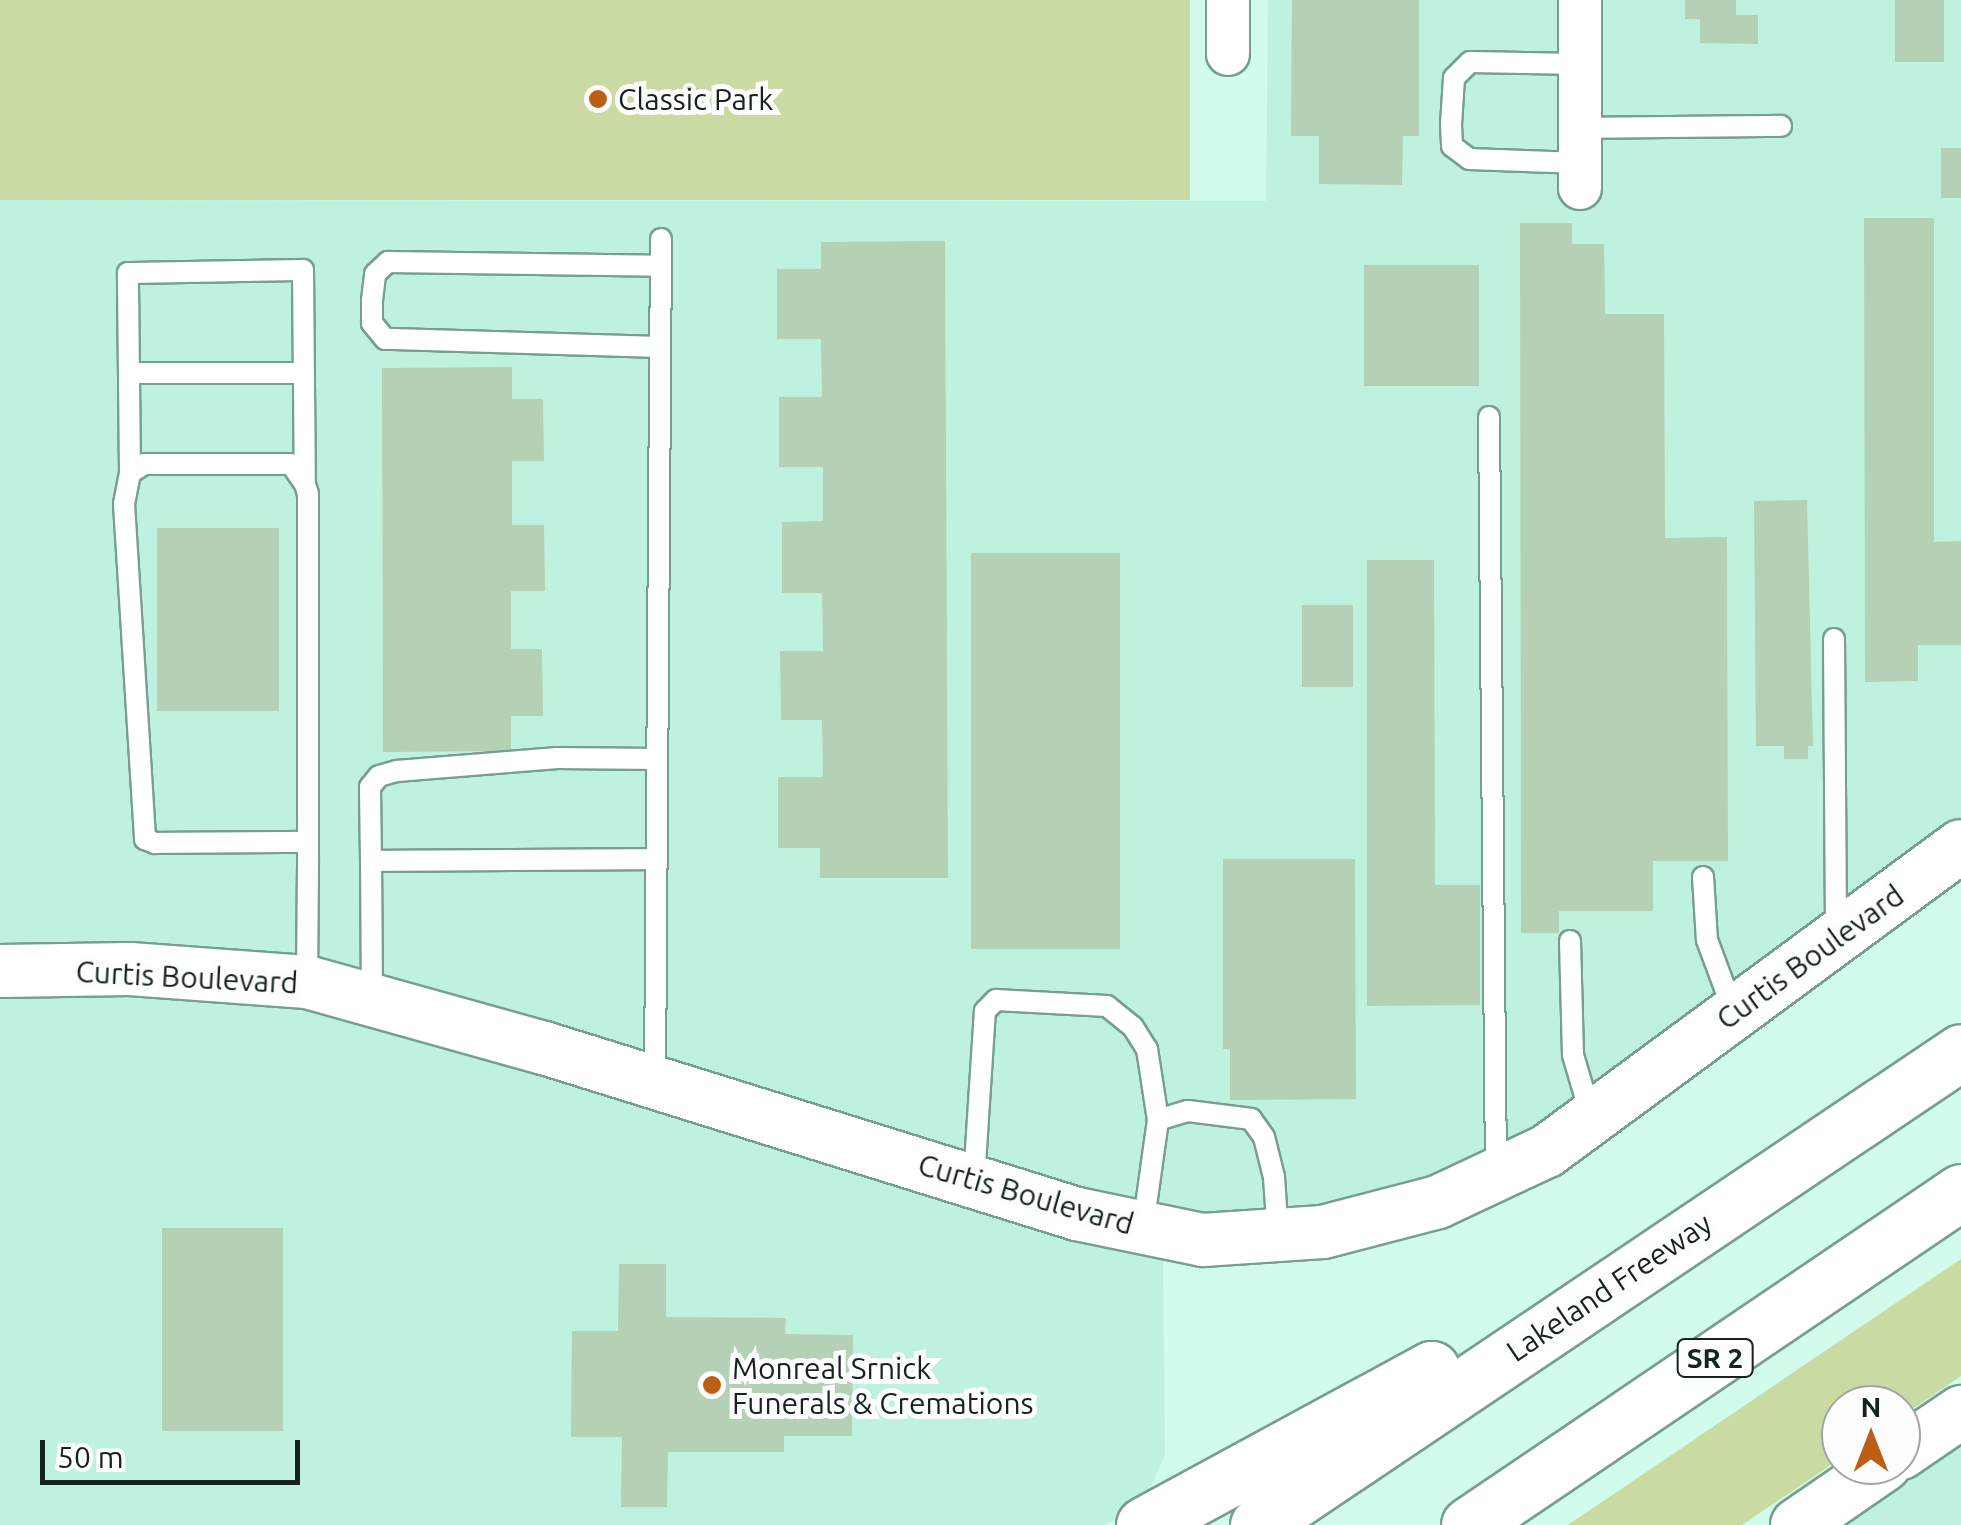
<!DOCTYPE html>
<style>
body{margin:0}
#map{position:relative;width:1961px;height:1525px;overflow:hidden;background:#d1fbea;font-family:Ubuntu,sans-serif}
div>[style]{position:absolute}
.built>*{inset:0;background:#bff2de}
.green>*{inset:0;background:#c9dba2;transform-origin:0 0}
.building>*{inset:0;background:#b4d0b5;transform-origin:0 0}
.roads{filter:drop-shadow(2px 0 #779f8f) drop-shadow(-2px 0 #779f8f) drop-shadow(0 2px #779f8f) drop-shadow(0 -2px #779f8f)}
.service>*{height:20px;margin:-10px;padding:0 10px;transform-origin:10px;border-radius:10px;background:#fff}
.minor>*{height:42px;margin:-21px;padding:0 21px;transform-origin:21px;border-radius:21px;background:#fff}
.tertiary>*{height:52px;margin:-26px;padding:0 26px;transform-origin:26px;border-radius:26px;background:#fff}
.motorway>*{height:55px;margin:-27.5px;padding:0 27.5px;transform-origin:27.5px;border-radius:27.5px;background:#fff}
.dots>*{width:28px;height:28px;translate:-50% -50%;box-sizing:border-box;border:5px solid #fdfdfd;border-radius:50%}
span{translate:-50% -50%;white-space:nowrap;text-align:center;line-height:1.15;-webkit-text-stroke:10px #fdfdfd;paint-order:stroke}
.shield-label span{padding:2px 8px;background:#fdfdfd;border:2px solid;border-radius:8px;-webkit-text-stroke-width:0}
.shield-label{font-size:28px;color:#14231d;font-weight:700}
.poi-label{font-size:30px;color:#14231d}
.left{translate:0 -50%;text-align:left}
.street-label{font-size:30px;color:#14231d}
.north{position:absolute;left:1821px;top:1385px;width:100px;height:100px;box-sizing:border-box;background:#fdfdfd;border:2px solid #a0a6a3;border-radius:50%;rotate:0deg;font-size:28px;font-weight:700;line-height:40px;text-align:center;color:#14231d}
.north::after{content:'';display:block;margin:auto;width:35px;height:45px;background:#bc5e13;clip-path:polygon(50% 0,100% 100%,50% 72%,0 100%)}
.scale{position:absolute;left:40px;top:1440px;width:260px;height:45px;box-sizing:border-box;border:5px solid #14231d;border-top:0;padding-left:12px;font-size:30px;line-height:35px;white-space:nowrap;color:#14231d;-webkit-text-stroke:8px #fdfdfd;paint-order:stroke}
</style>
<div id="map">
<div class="built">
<i style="clip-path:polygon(1268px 0,1961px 0,1961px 821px,1547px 1138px,1460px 1180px,1163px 1250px,1165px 1454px,1142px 1508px,1103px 1525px,0 1525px,0 200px,1266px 201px)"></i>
<i style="clip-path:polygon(1961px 1438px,1961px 1525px,1833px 1525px)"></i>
</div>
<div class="green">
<i style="left:0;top:0;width:1190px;height:200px"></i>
<i style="clip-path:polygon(1961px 1259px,1961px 1376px,1901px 1417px,1901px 1405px,1841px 1405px,1841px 1458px,1742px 1525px,1568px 1525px)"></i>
</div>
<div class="building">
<i style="clip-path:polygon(1292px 0,1419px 0,1419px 136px,1403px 136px,1402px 185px,1319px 184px,1319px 136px,1291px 136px)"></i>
<i style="clip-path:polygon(1685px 0,1736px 0,1736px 15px,1758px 15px,1758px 44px,1700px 43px,1700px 19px,1685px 19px)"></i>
<i style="left:1895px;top:0;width:49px;height:62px"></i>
<i style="left:1941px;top:148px;width:20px;height:50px"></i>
<i style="clip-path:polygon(1864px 218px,1934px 218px,1934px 542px,1961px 541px,1961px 645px,1918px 645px,1918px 681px,1865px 682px)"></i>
<i style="clip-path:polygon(1520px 223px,1572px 223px,1572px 244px,1604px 244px,1605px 314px,1664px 314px,1665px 538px,1727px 537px,1728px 861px,1653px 861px,1653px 911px,1559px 911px,1559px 933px,1521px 933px)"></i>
<i style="clip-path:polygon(945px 241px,948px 878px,820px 878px,820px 848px,778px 848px,778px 777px,823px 777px,822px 720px,781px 720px,780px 651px,823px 651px,822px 593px,782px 593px,782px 522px,823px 521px,823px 467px,779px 467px,779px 397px,822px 397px,821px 339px,777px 339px,777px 269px,821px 269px,821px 242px)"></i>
<i style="left:1364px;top:265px;width:115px;height:121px"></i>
<i style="clip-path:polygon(512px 367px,512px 399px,543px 399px,544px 461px,512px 461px,512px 525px,544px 525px,545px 591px,511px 591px,511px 649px,542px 649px,543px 716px,511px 716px,511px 751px,383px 752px,382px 368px)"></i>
<i style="clip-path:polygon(1807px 500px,1813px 746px,1808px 746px,1808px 759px,1784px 759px,1784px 746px,1756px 746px,1754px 501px)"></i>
<i style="left:157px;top:528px;width:122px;height:183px"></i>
<i style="left:971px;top:553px;width:149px;height:396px"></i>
<i style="clip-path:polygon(1367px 560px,1434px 560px,1435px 885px,1480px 885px,1480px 1005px,1367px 1006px)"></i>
<i style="left:1302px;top:605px;width:51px;height:82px"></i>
<i style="clip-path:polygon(1223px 859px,1355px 859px,1356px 1099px,1230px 1100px,1230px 1049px,1223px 1049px)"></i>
<i style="left:162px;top:1228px;width:121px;height:203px"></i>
<i style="clip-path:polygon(619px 1264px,666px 1264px,666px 1317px,786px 1318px,785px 1334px,853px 1335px,852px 1436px,784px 1436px,784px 1452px,668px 1452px,667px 1507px,621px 1507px,622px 1437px,571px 1437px,572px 1331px,618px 1331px)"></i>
</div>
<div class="roads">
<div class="service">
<i style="left:1580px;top:64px;width:110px;rotate:-179deg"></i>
<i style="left:1470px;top:62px;width:23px;rotate:135deg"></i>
<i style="left:1454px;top:78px;width:47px;rotate:93.7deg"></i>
<i style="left:1451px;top:125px;width:21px;rotate:87deg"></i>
<i style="left:1452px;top:146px;width:21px;rotate:37deg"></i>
<i style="left:1469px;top:159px;width:111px;rotate:2.1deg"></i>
<i style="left:1580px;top:128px;width:201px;rotate:-0.6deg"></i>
<i style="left:660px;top:347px;width:275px;rotate:-178.3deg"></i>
<i style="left:385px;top:339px;width:21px;rotate:-129deg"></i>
<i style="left:372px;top:323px;width:23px;rotate:-90deg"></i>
<i style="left:372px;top:300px;width:26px;rotate:-83deg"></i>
<i style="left:375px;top:274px;width:18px;rotate:-43deg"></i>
<i style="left:388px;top:262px;width:272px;rotate:0.8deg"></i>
<i style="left:129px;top:373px;width:175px"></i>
<i style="left:1489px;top:417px;width:756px;rotate:89.47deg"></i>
<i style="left:130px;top:473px;width:200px;rotate:-90.6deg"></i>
<i style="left:128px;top:273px;width:175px;rotate:-1deg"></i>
<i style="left:303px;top:270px;width:213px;rotate:89.5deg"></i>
<i style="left:1834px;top:639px;width:293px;rotate:89.6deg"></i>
<i style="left:371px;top:861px;width:74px;rotate:-90.8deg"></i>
<i style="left:370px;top:787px;width:14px;rotate:-51deg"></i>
<i style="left:379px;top:776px;width:19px;rotate:-16deg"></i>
<i style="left:397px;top:771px;width:161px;rotate:-4.6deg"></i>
<i style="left:557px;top:758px;width:100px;rotate:0.6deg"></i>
<i style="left:1703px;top:877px;width:63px;rotate:86.4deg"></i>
<i style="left:1707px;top:940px;width:75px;rotate:69.6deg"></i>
<i style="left:1570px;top:941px;width:114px;rotate:88.5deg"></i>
<i style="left:1573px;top:1055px;width:64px;rotate:73.6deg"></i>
<i style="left:307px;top:980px;width:123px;rotate:-89.5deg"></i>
<i style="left:308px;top:857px;width:363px;rotate:-90deg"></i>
<i style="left:308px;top:494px;width:10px;rotate:-107deg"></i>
<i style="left:305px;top:484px;width:24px;rotate:-125deg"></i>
<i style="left:291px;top:464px;width:147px;rotate:180deg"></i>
<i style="left:144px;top:464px;width:17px;rotate:147deg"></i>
<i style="left:130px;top:473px;width:32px;rotate:101deg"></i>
<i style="left:124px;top:504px;width:336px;rotate:86.4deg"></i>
<i style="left:145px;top:839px;width:11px;rotate:22deg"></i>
<i style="left:155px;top:843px;width:153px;rotate:-0.4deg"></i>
<i style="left:372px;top:998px;width:137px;rotate:-90.4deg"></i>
<i style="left:371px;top:861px;width:285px;rotate:-0.4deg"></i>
<i style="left:655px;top:1080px;width:841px;rotate:-89.59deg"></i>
<i style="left:1158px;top:1120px;width:31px;rotate:-17deg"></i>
<i style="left:1188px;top:1111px;width:64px;rotate:7.2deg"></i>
<i style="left:1251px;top:1119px;width:22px;rotate:54deg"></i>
<i style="left:1264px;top:1137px;width:41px;rotate:76deg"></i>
<i style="left:1274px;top:1177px;width:58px;rotate:86.1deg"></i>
<i style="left:974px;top:1180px;width:169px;rotate:-86.3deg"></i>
<i style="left:985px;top:1011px;width:16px;rotate:-45deg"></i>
<i style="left:996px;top:1000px;width:111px;rotate:3.1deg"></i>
<i style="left:1107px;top:1006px;width:33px;rotate:39deg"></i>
<i style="left:1133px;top:1027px;width:26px;rotate:58deg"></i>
<i style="left:1147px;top:1049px;width:72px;rotate:81.2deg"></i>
<i style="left:1158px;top:1120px;width:108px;rotate:98deg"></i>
</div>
<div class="minor">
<i style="left:1228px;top:0;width:54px;rotate:90deg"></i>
<i style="left:1580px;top:0;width:188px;rotate:90deg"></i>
</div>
<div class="tertiary">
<i style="left:0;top:971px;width:130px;rotate:-0.9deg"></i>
<i style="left:130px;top:969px;width:177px;rotate:4.2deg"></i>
<i style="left:307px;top:982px;width:246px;rotate:15.6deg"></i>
<i style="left:544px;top:1048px;width:558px;rotate:17.3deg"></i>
<i style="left:1077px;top:1214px;width:129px;rotate:11.7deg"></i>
<i style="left:1203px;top:1240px;width:120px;rotate:-3.8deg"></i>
<i style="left:1323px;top:1232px;width:119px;rotate:-14.6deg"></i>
<i style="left:1438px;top:1202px;width:120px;rotate:-25.1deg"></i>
<i style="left:1547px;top:1151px;width:514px;rotate:-36.38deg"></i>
<i style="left:1901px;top:1453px;width:73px;rotate:-34.3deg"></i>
<i style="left:1797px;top:1525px;width:106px;rotate:-34.6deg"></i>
</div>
<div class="motorway">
<i style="left:1144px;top:1525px;width:327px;rotate:-28.5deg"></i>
<i style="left:1258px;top:1525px;width:847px;rotate:-33.93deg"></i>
<i style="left:1469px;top:1525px;width:594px;rotate:-34.09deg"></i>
</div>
</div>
<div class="dots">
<i style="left:598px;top:99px;background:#bc5e13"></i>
<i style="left:712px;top:1385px;background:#bc5e13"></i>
</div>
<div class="shield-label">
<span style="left:1715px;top:1358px">SR 2</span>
</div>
<div class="poi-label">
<span class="left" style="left:618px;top:99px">Classic Park</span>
<span class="left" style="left:732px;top:1385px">Monreal Srnick<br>Funerals &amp; Cremations</span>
</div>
<div class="street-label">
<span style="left:1810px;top:957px;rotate:-36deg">Curtis Boulevard</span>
<span style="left:187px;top:977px;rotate:3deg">Curtis Boulevard</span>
<span style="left:1026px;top:1194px;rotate:16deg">Curtis Boulevard</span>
<span style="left:1609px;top:1287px;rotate:-34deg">Lakeland Freeway</span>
</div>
<div class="north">N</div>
<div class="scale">50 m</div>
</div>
